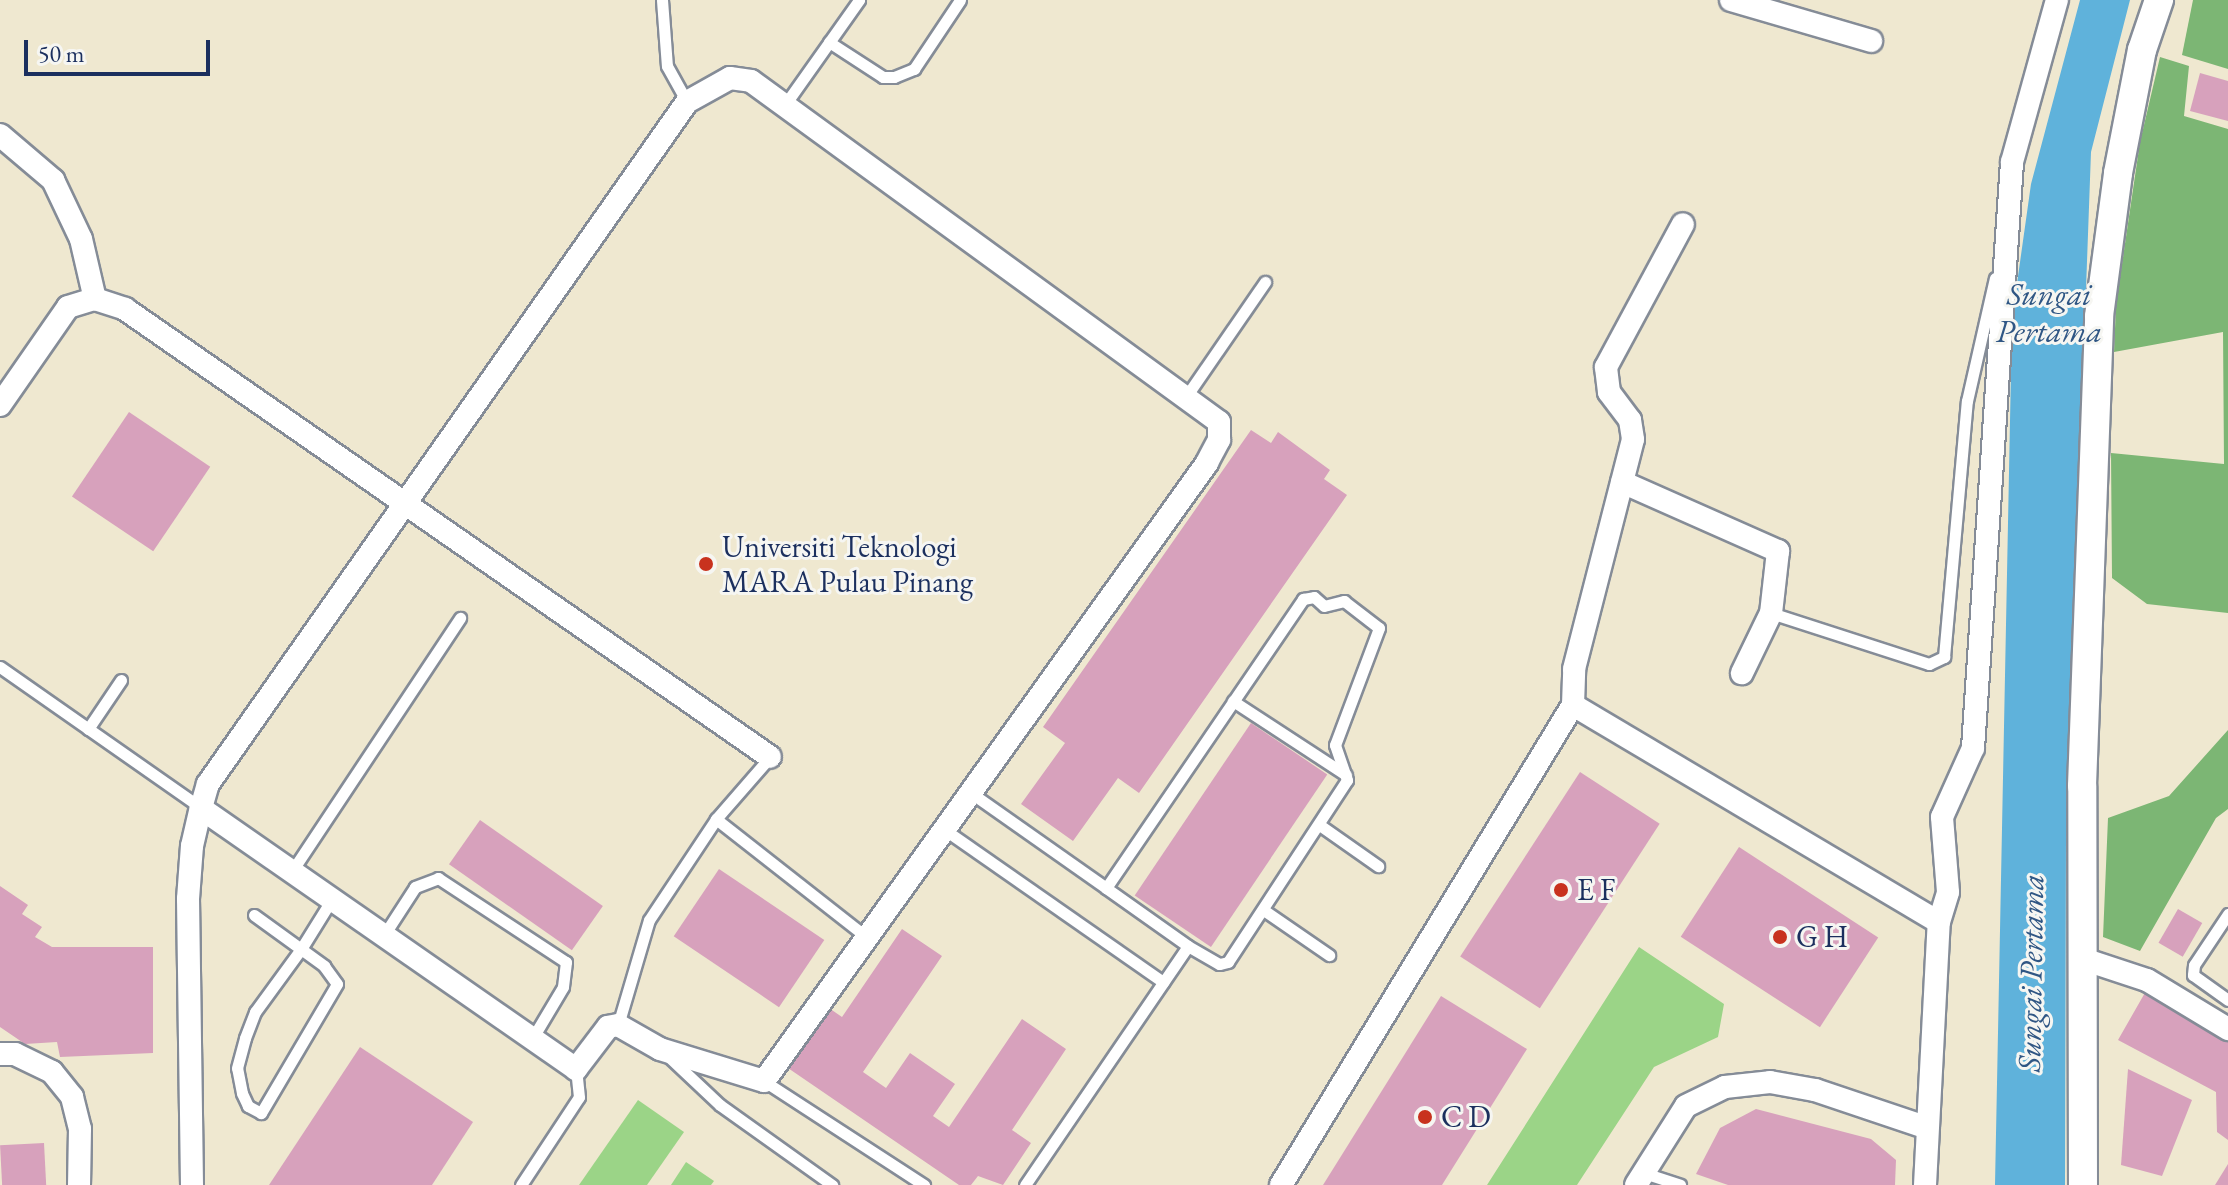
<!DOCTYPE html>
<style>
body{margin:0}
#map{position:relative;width:2228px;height:1185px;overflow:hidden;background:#efe8d0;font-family:"EB Garamond",serif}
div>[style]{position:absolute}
.green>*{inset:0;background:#9bd487}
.forest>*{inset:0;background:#7cb674}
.water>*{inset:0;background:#5fb2db}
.building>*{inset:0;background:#d7a1bc;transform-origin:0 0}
.roads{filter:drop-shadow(2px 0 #858c97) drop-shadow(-2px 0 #858c97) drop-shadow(0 2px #858c97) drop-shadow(0 -2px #858c97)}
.service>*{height:11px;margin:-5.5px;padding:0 5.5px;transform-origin:5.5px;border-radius:5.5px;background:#fff}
.minor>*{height:22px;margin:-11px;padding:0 11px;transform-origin:11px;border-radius:11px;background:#fff}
.tertiary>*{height:28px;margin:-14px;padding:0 14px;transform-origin:14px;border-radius:14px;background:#fff}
.dots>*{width:22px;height:22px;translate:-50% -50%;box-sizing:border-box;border:4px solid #f6f6f2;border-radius:50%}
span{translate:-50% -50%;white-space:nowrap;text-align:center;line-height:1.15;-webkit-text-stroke:6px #f6f6f2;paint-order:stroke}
.poi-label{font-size:30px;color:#1b2f5e}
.left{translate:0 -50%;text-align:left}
.water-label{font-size:32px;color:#2f5684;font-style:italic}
.scale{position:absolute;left:24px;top:40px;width:186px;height:36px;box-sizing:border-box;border:4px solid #1b2f5e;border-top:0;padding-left:10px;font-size:24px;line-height:28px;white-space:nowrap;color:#1b2f5e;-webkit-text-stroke:6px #f6f6f2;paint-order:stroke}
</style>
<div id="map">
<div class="green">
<i style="clip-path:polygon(1639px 947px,1724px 1004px,1718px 1037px,1654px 1067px,1577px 1185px,1487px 1185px)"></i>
<i style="clip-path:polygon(638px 1100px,684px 1132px,647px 1185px,579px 1185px)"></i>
<i style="clip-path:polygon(686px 1162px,714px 1181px,711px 1185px,671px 1185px)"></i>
</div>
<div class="forest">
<i style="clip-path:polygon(2193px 0,2228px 0,2228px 69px,2182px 55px)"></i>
<i style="clip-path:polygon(2160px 57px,2189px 66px,2184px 116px,2228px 129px,2228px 613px,2147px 604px,2112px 578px,2111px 453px,2224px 464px,2223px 332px,2114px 352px,2116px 305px,2140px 142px)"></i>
<i style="clip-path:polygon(2228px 730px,2228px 809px,2216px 818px,2140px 951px,2103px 937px,2108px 818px,2169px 796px)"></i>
</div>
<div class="water">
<i style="clip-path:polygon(2080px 0,2130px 0,2091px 152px,2066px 837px,2065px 1185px,1995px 1185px,2012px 319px,2031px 184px)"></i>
</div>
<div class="building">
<i style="clip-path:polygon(2200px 73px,2228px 81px,2228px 121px,2190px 111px)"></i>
<i style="left:129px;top:412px;width:98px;height:102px;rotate:34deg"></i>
<i style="clip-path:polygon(1251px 430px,1271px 443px,1278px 432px,1330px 470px,1324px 479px,1347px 495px,1139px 793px,1118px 778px,1073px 841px,1021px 804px,1065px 743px,1043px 727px)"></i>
<i style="left:1251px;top:723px;width:92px;height:208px;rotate:34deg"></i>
<i style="left:1580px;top:772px;width:95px;height:220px;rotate:33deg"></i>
<i style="left:480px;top:820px;width:150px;height:54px;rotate:35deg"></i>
<i style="left:1739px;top:847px;width:166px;height:107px;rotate:33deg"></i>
<i style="left:719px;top:869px;width:127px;height:81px;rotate:34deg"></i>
<i style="clip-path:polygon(0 886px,28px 905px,22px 914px,42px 927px,35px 937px,52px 947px,153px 947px,153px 1053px,60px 1057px,57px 1042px,25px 1044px,0 1027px)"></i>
<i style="left:2178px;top:909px;width:28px;height:39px;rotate:30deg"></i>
<i style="clip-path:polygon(902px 929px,942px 956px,863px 1072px,886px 1088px,910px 1053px,955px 1084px,933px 1116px,949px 1127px,1022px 1019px,1066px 1049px,1012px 1130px,1031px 1143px,1003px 1185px,978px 1176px,971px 1185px,959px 1185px,785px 1066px,826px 1006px,842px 1017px)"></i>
<i style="clip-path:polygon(2146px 991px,2228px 1042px,2228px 1140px,2217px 1132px,2216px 1092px,2118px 1040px)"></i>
<i style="clip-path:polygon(1441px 996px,1527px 1049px,1442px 1185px,1323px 1185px)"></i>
<i style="clip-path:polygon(360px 1047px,473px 1122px,432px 1185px,269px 1185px)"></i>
<i style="clip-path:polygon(2128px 1069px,2192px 1100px,2162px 1176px,2121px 1165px)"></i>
<i style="clip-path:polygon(1756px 1109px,1871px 1139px,1896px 1160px,1895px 1185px,1728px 1185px,1696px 1174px,1720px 1128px)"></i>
<i style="left:44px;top:1143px;width:42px;height:44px;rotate:87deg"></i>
<i style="clip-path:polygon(2228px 1164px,2228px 1185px,2215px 1185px)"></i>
</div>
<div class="roads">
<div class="service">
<i style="left:662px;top:0;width:66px;rotate:85.7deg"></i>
<i style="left:667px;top:66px;width:41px;rotate:60.9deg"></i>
<i style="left:829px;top:42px;width:64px;rotate:32.9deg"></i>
<i style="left:883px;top:77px;width:11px"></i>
<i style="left:894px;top:77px;width:22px;rotate:-22deg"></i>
<i style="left:914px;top:69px;width:83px;rotate:-56.3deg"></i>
<i style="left:784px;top:106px;width:130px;rotate:-54.7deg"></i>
<i style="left:1185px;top:398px;width:141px;rotate:-55.4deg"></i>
<i style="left:1771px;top:613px;width:166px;rotate:17.9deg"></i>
<i style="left:1929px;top:664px;width:17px;rotate:-25deg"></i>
<i style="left:1944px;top:657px;width:257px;rotate:-84.9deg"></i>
<i style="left:1967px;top:401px;width:126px;rotate:-77.2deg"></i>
<i style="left:0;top:667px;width:246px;rotate:35deg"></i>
<i style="left:1233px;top:701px;width:135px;rotate:33.2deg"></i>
<i style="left:88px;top:729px;width:59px;rotate:-56deg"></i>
<i style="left:971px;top:793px;width:165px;rotate:35.1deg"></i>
<i style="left:1106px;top:888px;width:350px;rotate:-55.7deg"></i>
<i style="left:1303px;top:599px;width:11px;rotate:-10deg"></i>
<i style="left:1314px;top:597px;width:13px;rotate:42deg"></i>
<i style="left:1324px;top:606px;width:21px;rotate:-14deg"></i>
<i style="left:1344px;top:601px;width:44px;rotate:37.6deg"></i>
<i style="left:1379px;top:628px;width:125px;rotate:110.6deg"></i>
<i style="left:1335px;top:745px;width:37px;rotate:71deg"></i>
<i style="left:1347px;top:780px;width:217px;rotate:123.2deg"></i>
<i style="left:1228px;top:962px;width:9px;rotate:167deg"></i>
<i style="left:1219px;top:964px;width:36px;rotate:-150deg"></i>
<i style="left:716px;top:819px;width:193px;rotate:38.1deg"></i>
<i style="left:1321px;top:826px;width:70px;rotate:35.1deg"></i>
<i style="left:945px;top:830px;width:266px;rotate:34.9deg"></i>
<i style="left:292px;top:871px;width:304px;rotate:-56.4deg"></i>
<i style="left:1265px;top:911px;width:78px;rotate:34.5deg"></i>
<i style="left:2228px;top:914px;width:61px;rotate:123.7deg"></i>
<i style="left:2194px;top:965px;width:10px;rotate:96deg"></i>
<i style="left:2193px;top:975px;width:43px;rotate:35.5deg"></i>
<i style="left:254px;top:915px;width:58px;rotate:35.9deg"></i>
<i style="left:301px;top:949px;width:29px;rotate:36deg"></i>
<i style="left:324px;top:966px;width:22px;rotate:54deg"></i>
<i style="left:337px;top:984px;width:150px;rotate:120.5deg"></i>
<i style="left:261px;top:1113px;width:15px;rotate:-152deg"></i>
<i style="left:248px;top:1106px;width:14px;rotate:-115deg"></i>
<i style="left:242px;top:1093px;width:25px;rotate:-101deg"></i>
<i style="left:237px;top:1068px;width:31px;rotate:-75deg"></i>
<i style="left:245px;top:1038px;width:28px;rotate:-69deg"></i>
<i style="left:255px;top:1012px;width:78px;rotate:-53.9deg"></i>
<i style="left:301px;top:949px;width:59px;rotate:-58.2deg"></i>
<i style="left:384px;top:935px;width:57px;rotate:-57.1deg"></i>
<i style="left:415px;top:887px;width:25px;rotate:-21deg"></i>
<i style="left:438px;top:878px;width:153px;rotate:33.3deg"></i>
<i style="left:566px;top:962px;width:25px;rotate:97deg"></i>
<i style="left:563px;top:987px;width:61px;rotate:120.8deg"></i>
<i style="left:618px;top:1025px;width:109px;rotate:-73.6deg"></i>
<i style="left:649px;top:920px;width:121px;rotate:-56.4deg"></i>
<i style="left:716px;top:819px;width:82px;rotate:-48.9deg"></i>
<i style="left:669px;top:1057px;width:70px;rotate:43.3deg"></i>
<i style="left:720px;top:1105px;width:138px;rotate:35.5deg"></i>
<i style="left:764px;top:1081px;width:191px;rotate:33deg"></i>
<i style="left:1644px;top:1173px;width:38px;rotate:18deg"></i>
<i style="left:521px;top:1185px;width:105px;rotate:-56.6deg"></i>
<i style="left:579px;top:1097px;width:28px;rotate:-96deg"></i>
<i style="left:1025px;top:1185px;width:289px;rotate:-55.7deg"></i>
<i style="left:1188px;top:946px;width:100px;rotate:-144.7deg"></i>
</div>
<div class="minor">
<i style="left:1731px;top:0;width:146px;rotate:16.3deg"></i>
<i style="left:0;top:135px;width:70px;rotate:40.3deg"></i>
<i style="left:53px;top:180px;width:65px;rotate:64.6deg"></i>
<i style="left:81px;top:239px;width:62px;rotate:76.9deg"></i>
<i style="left:0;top:405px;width:119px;rotate:-55.2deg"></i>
<i style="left:68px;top:307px;width:28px;rotate:-17deg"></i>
<i style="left:95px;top:299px;width:32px;rotate:18deg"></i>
<i style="left:125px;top:309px;width:785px;rotate:34.78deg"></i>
<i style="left:1622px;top:482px;width:171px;rotate:23.9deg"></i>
<i style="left:1778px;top:551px;width:62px;rotate:96.4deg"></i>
<i style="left:1771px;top:613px;width:67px;rotate:115.8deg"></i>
<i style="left:1573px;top:705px;width:36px;rotate:-88deg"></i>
<i style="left:1574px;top:669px;width:237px;rotate:-75.6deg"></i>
<i style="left:1633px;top:439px;width:19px;rotate:-99deg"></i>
<i style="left:1630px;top:420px;width:35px;rotate:-127deg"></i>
<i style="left:1609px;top:392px;width:25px;rotate:-97deg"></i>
<i style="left:1606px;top:367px;width:162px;rotate:-61.7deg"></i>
<i style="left:2083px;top:959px;width:67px;rotate:18.2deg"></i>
<i style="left:2147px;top:980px;width:95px;rotate:31.2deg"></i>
<i style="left:0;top:1054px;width:15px"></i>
<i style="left:15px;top:1054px;width:41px;rotate:25.9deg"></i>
<i style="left:52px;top:1072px;width:32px;rotate:51deg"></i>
<i style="left:72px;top:1097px;width:33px;rotate:76deg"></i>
<i style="left:80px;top:1129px;width:56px;rotate:91deg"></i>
<i style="left:192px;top:1185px;width:286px;rotate:-90.8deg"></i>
<i style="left:188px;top:899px;width:53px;rotate:-85.7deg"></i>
<i style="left:192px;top:846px;width:39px;rotate:-77deg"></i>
<i style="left:201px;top:808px;width:25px;rotate:-74deg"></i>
<i style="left:208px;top:784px;width:833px;rotate:-54.92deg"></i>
<i style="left:687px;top:102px;width:49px;rotate:-29.2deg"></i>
<i style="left:730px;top:78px;width:21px;rotate:8deg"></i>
<i style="left:751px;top:81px;width:579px;rotate:36.08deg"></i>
<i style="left:1219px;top:422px;width:18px;rotate:90deg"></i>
<i style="left:1219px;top:440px;width:26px;rotate:118deg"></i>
<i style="left:1207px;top:463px;width:760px;rotate:125.63deg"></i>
<i style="left:764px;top:1081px;width:109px;rotate:-162.9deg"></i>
<i style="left:660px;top:1049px;width:48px;rotate:-150.3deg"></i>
<i style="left:618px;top:1025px;width:10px;rotate:169deg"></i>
<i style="left:608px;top:1027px;width:53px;rotate:127.3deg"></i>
<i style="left:576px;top:1069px;width:457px;rotate:-145.2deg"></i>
<i style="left:1281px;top:1185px;width:562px;rotate:-58.69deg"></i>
<i style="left:1573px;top:705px;width:425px;rotate:30.7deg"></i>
<i style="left:1636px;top:1185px;width:93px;rotate:-57.7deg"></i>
<i style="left:1686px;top:1106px;width:43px;rotate:-26deg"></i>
<i style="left:1725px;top:1087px;width:45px;rotate:-6.3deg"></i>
<i style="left:1770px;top:1082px;width:46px;rotate:10.1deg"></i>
<i style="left:1815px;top:1090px;width:116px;rotate:18.6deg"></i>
<i style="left:1925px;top:1185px;width:263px;rotate:-87deg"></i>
<i style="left:1939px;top:922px;width:31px;rotate:-73deg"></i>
<i style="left:1948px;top:892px;width:75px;rotate:-94.6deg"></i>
<i style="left:1942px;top:817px;width:76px;rotate:-65.8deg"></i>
<i style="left:1973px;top:748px;width:587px;rotate:-86.19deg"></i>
<i style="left:2012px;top:162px;width:168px;rotate:-74.5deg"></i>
</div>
<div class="tertiary">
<i style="left:2083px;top:1185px;width:399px;rotate:-90.1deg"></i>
<i style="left:2082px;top:786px;width:470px;rotate:-87.9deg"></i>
<i style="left:2099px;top:316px;width:144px;rotate:-82.4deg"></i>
<i style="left:2118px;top:173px;width:125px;rotate:-79deg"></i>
<i style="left:2142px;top:50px;width:53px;rotate:-71.2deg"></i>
</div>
</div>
<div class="dots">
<i style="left:706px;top:564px;background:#c8321e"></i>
<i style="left:1561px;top:890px;background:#c8321e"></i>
<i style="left:1780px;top:937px;background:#c8321e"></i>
<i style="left:1425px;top:1117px;background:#c8321e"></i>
</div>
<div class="poi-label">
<span class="left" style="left:722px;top:564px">Universiti Teknologi<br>MARA Pulau Pinang</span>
<span class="left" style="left:1577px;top:890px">E F</span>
<span class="left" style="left:1796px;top:937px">G H</span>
<span class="left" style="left:1441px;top:1117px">C D</span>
</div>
<div class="water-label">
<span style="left:2049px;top:313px">Sungai<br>Pertama</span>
<span style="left:2031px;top:973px;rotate:-89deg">Sungai Pertama</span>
</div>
<div class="scale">50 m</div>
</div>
